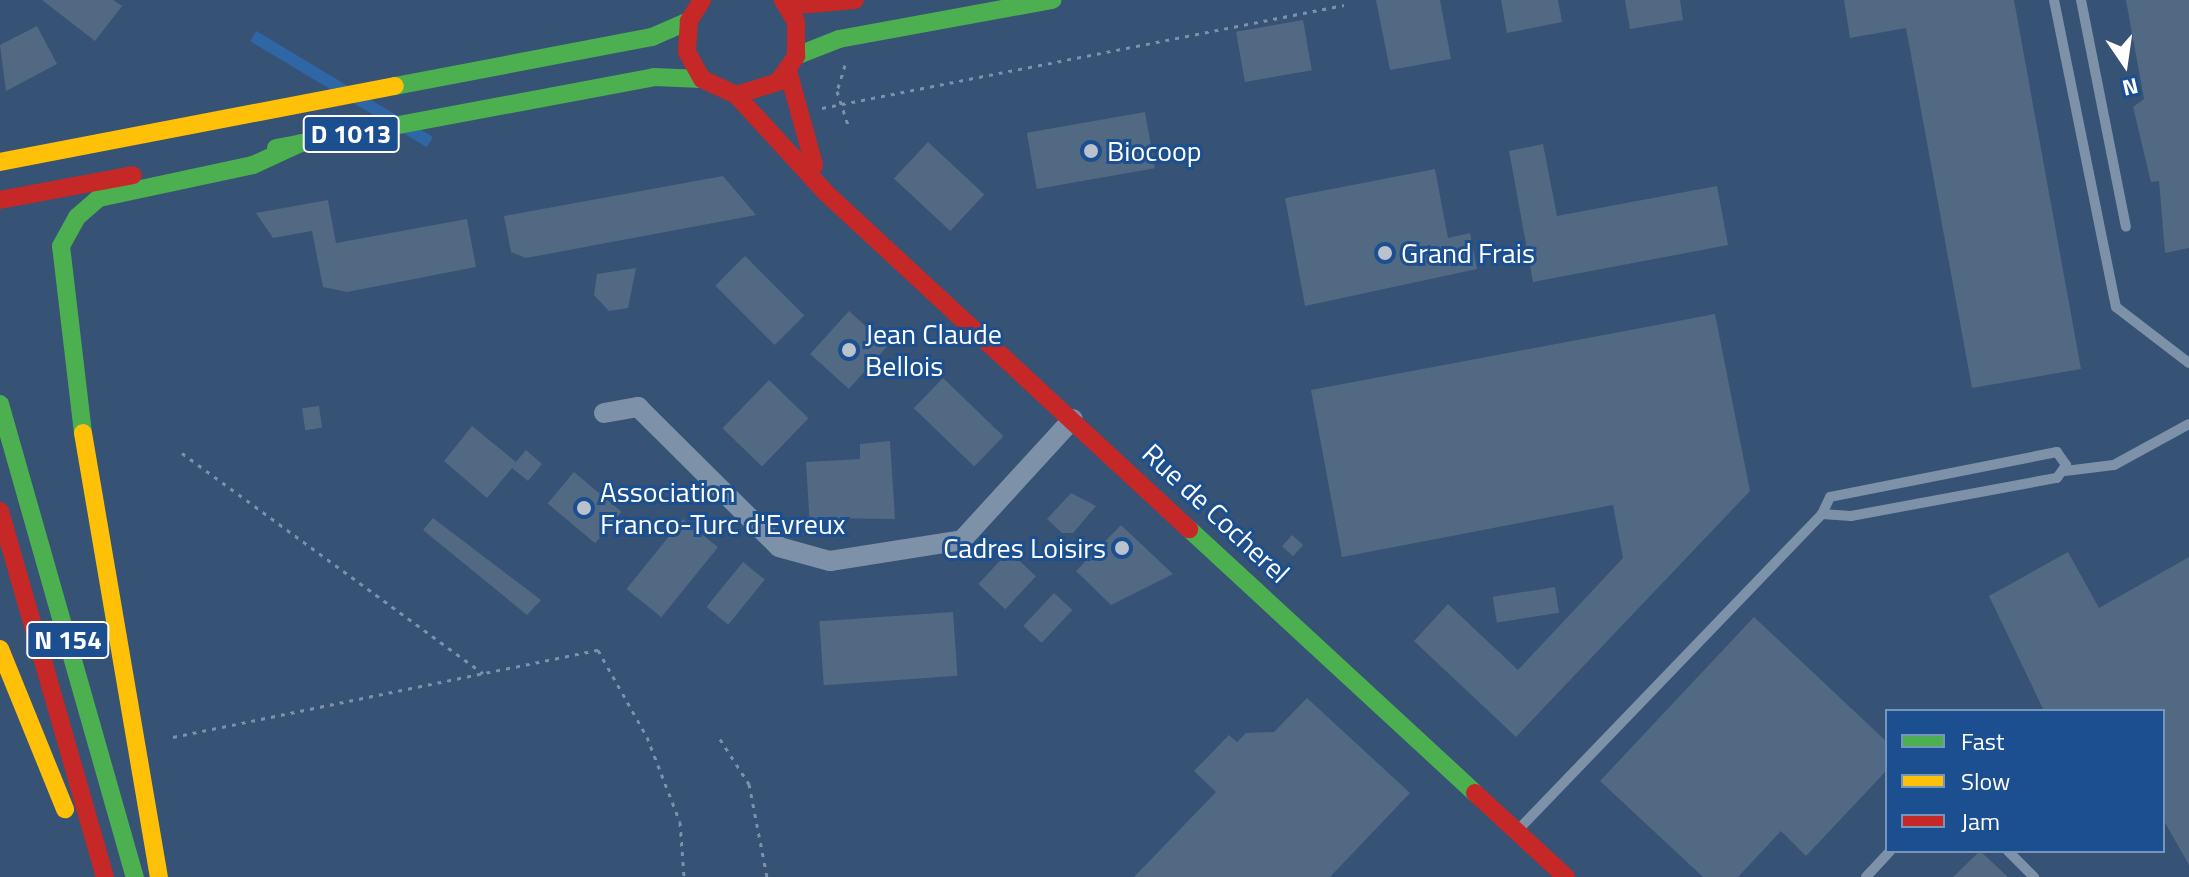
<!DOCTYPE html>
<style>
body{margin:0}
#map{position:relative;width:2189px;height:877px;overflow:hidden;background:#365274;font-family:"Titillium Web",sans-serif}
div>[style]{position:absolute}
.green>*{inset:0;background:#2f66a5;transform-origin:0 0}
.building>*{inset:0;background:#526984;transform-origin:0 0}
.path>*{height:3px;margin-top:-1.5px;transform-origin:0;background:repeating-linear-gradient(90deg,#7d92a8 0 4px,transparent 0 10px)}
.lane>*{height:10px;margin:-5px;padding:0 5px;transform-origin:5px;border-radius:5px;background:#7d92a8}
.street>*{height:20px;margin:-10px;padding:0 10px;transform-origin:10px;border-radius:10px;background:#7d92a8}
.fast>*{height:18px;margin:-9px;padding:0 9px;transform-origin:9px;border-radius:9px;background:#4caf50}
.slow>*{height:18px;margin:-9px;padding:0 9px;transform-origin:9px;border-radius:9px;background:#ffc107}
.jam>*{height:18px;margin:-9px;padding:0 9px;transform-origin:9px;border-radius:9px;background:#c62828}
.dots>*{width:22px;height:22px;translate:-50% -50%;box-sizing:border-box;border:4px solid #1b4f8f;border-radius:50%}
span{translate:-50% -50%;white-space:nowrap;text-align:center;line-height:1.15;-webkit-text-stroke:6px #1b4f8f;paint-order:stroke}
.shield-label span{padding:2px 6px;background:#1b4f8f;border:2px solid;border-radius:6px;-webkit-text-stroke-width:0}
.shield-label{font-size:26px;color:#fff;font-weight:700}
.poi-label{font-size:28px;color:#fff}
.left{translate:0 -50%;text-align:left}
.right{translate:-100% -50%;text-align:right}
.street-label{font-size:28px;color:#fff}
.legend{position:absolute;left:1885px;top:709px;width:280px;height:144px;box-sizing:border-box;background:#1b4f8f;border:2px solid #7695bc;margin:0;padding:10px 14px;list-style:none;font-size:24px;color:#fff}
.legend li{display:flex;align-items:center;gap:16px;height:40px}
.legend b{width:40px;border:2px solid #7695bc}
.north{position:absolute;left:2085px;top:24px;width:80px;height:80px;-webkit-text-stroke:6px #1b4f8f;paint-order:stroke;rotate:167deg;font-size:22px;font-weight:700;line-height:32px;text-align:center;color:#fff}
.north::after{content:'';display:block;margin:auto;width:28px;height:36px;background:#fff;clip-path:polygon(50% 0,100% 100%,50% 72%,0 100%)}
</style>
<div id="map">
<div class="green">
<i style="left:433px;top:137px;width:12px;height:206px;rotate:121deg"></i>
</div>
<div class="building">
<i style="clip-path:polygon(42px 0,113px 0,122px 6px,95px 41px)"></i>
<i style="clip-path:polygon(1376px 0,1440px 0,1451px 59px,1390px 70px)"></i>
<i style="clip-path:polygon(1501px 0,1558px 0,1562px 22px,1507px 33px)"></i>
<i style="clip-path:polygon(1625px 0,1680px 0,1683px 20px,1630px 29px)"></i>
<i style="clip-path:polygon(1844px 0,2014px 0,2081px 369px,1972px 388px,1906px 28px,1850px 38px)"></i>
<i style="clip-path:polygon(2126px 0,2189px 0,2189px 248px,2165px 253px,2159px 181px,2151px 182px,2133px 107px,2144px 99px)"></i>
<i style="left:1303px;top:20px;width:51px;height:68px;rotate:80deg"></i>
<i style="clip-path:polygon(37px 26px,57px 64px,6px 91px,0 45px)"></i>
<i style="left:1145px;top:112px;width:57px;height:120px;rotate:80deg"></i>
<i style="left:928px;top:142px;width:77px;height:50px;rotate:43deg"></i>
<i style="clip-path:polygon(1543px 144px,1557px 216px,1717px 186px,1728px 245px,1533px 282px,1509px 151px)"></i>
<i style="clip-path:polygon(1435px 169px,1448px 238px,1470px 233px,1477px 269px,1305px 306px,1285px 198px)"></i>
<i style="clip-path:polygon(723px 176px,756px 215px,526px 258px,511px 252px,504px 216px)"></i>
<i style="clip-path:polygon(328px 200px,336px 243px,467px 219px,476px 267px,347px 292px,323px 287px,312px 231px,273px 238px,256px 213px)"></i>
<i style="left:745px;top:256px;width:84px;height:42px;rotate:45deg"></i>
<i style="clip-path:polygon(636px 268px,628px 308px,609px 311px,594px 295px,597px 274px)"></i>
<i style="left:849px;top:311px;width:52px;height:58px;rotate:42deg"></i>
<i style="clip-path:polygon(1715px 314px,1750px 491px,1516px 737px,1414px 641px,1448px 604px,1518px 670px,1623px 558px,1613px 505px,1342px 557px,1311px 390px)"></i>
<i style="left:943px;top:378px;width:84px;height:42px;rotate:44deg"></i>
<i style="left:769px;top:380px;width:55px;height:67px;rotate:44deg"></i>
<i style="left:319px;top:406px;width:22px;height:17px;rotate:82deg"></i>
<i style="clip-path:polygon(472px 426px,516px 462px,526px 450px,542px 464px,528px 481px,512px 468px,487px 498px,444px 461px)"></i>
<i style="clip-path:polygon(890px 441px,895px 519px,818px 518px,810px 528px,806px 462px,860px 459px,860px 444px)"></i>
<i style="left:574px;top:472px;width:62px;height:41px;rotate:40deg"></i>
<i style="clip-path:polygon(1071px 493px,1096px 506px,1073px 533px,1062px 533px,1047px 519px)"></i>
<i style="clip-path:polygon(433px 518px,541px 600px,527px 615px,423px 530px)"></i>
<i style="left:683px;top:519px;width:45px;height:90px;rotate:39deg"></i>
<i style="clip-path:polygon(1121px 525px,1173px 574px,1111px 605px,1076px 571px)"></i>
<i style="left:1292px;top:535px;width:15px;height:15px;rotate:42deg"></i>
<i style="left:1009px;top:551px;width:37px;height:45px;rotate:43deg"></i>
<i style="clip-path:polygon(2068px 552px,2099px 608px,2189px 557px,2189px 865px,2163px 819px,2163px 711px,2044px 711px,1989px 596px)"></i>
<i style="left:743px;top:562px;width:28px;height:58px;rotate:39deg"></i>
<i style="left:1555px;top:587px;width:26px;height:63px;rotate:81deg"></i>
<i style="left:1054px;top:593px;width:25px;height:45px;rotate:43deg"></i>
<i style="left:953px;top:612px;width:64px;height:134px;rotate:86deg"></i>
<i style="clip-path:polygon(1754px 617px,1887px 742px,1887px 770px,1806px 856px,1781px 831px,1738px 877px,1703px 877px,1600px 781px)"></i>
<i style="clip-path:polygon(1307px 698px,1410px 793px,1330px 877px,1134px 877px,1216px 792px,1194px 771px,1229px 735px,1237px 742px,1246px 733px,1274px 732px)"></i>
<i style="clip-path:polygon(1980px 851px,2008px 877px,1953px 877px)"></i>
</div>
<div class="path">
<i style="left:845px;top:65px;width:27px;rotate:107deg"></i>
<i style="left:837px;top:91px;width:39px;rotate:72deg"></i>
<i style="left:822px;top:108px;width:532px;rotate:-11.16deg"></i>
<i style="left:182px;top:453px;width:373px;rotate:36.2deg"></i>
<i style="left:173px;top:737px;width:434px;rotate:-11.6deg"></i>
<i style="left:598px;top:650px;width:100px;rotate:60.6deg"></i>
<i style="left:647px;top:737px;width:91px;rotate:68.8deg"></i>
<i style="left:680px;top:822px;width:55px;rotate:85.8deg"></i>
<i style="left:720px;top:739px;width:54px;rotate:57.2deg"></i>
<i style="left:749px;top:784px;width:95px;rotate:79deg"></i>
</div>
<div class="lane">
<i style="left:2054px;top:0;width:313px;rotate:78.6deg"></i>
<i style="left:2116px;top:307px;width:92px;rotate:37.5deg"></i>
<i style="left:2081px;top:0;width:231px;rotate:78.8deg"></i>
<i style="left:2065px;top:471px;width:49px;rotate:-7deg"></i>
<i style="left:2114px;top:465px;width:85px;rotate:-28.7deg"></i>
<i style="left:1518px;top:830px;width:438px;rotate:-46.1deg"></i>
<i style="left:1822px;top:514px;width:29px;rotate:4deg"></i>
<i style="left:1851px;top:516px;width:209px;rotate:-10.5deg"></i>
<i style="left:2057px;top:478px;width:16px;rotate:-55deg"></i>
<i style="left:2066px;top:465px;width:16px;rotate:-125deg"></i>
<i style="left:2057px;top:452px;width:231px;rotate:168.8deg"></i>
<i style="left:1830px;top:497px;width:19px;rotate:115deg"></i>
<i style="left:2008px;top:851px;width:37px;rotate:45deg"></i>
<i style="left:1866px;top:877px;width:35px;rotate:-47deg"></i>
</div>
<div class="street">
<i style="left:604px;top:413px;width:35px;rotate:-10deg"></i>
<i style="left:638px;top:407px;width:199px;rotate:44.8deg"></i>
<i style="left:779px;top:547px;width:53px;rotate:15.4deg"></i>
<i style="left:830px;top:561px;width:134px;rotate:-9deg"></i>
<i style="left:962px;top:540px;width:164px;rotate:-47.5deg"></i>
</div>
<div class="fast">
<i style="left:796px;top:56px;width:46px;rotate:-21.6deg"></i>
<i style="left:839px;top:39px;width:217px;rotate:-10.4deg"></i>
<i style="left:395px;top:86px;width:262px;rotate:-10.8deg"></i>
<i style="left:652px;top:37px;width:40px;rotate:-23.4deg"></i>
<i style="left:276px;top:148px;width:385px;rotate:-10.6deg"></i>
<i style="left:654px;top:77px;width:48px;rotate:2.4deg"></i>
<i style="left:0;top:404px;width:492px;rotate:74.1deg"></i>
<i style="left:83px;top:433px;width:188px;rotate:-96.7deg"></i>
<i style="left:61px;top:246px;width:33px;rotate:-61deg"></i>
<i style="left:77px;top:217px;width:29px;rotate:-41deg"></i>
<i style="left:99px;top:198px;width:157px;rotate:-12.1deg"></i>
<i style="left:253px;top:165px;width:53px;rotate:-24.6deg"></i>
<i style="left:1189px;top:529px;width:389px;rotate:42.7deg"></i>
</div>
<div class="slow">
<i style="left:0;top:162px;width:402px;rotate:-10.9deg"></i>
<i style="left:83px;top:433px;width:450px;rotate:80.3deg"></i>
<i style="left:0;top:649px;width:173px;rotate:67.9deg"></i>
</div>
<div class="jam">
<i style="left:702px;top:0;width:25px;rotate:122deg"></i>
<i style="left:689px;top:21px;width:31px;rotate:94deg"></i>
<i style="left:687px;top:52px;width:31px;rotate:61deg"></i>
<i style="left:702px;top:79px;width:38px;rotate:25deg"></i>
<i style="left:736px;top:95px;width:44px;rotate:-17.2deg"></i>
<i style="left:778px;top:82px;width:32px;rotate:-55deg"></i>
<i style="left:796px;top:56px;width:34px;rotate:-90deg"></i>
<i style="left:796px;top:22px;width:26px;rotate:-121deg"></i>
<i style="left:788px;top:6px;width:67px;rotate:-5.1deg"></i>
<i style="left:788px;top:71px;width:98px;rotate:74.5deg"></i>
<i style="left:736px;top:95px;width:133px;rotate:47.4deg"></i>
<i style="left:826px;top:193px;width:495px;rotate:42.8deg"></i>
<i style="left:0;top:200px;width:135px;rotate:-10.6deg"></i>
<i style="left:0;top:511px;width:381px;rotate:74deg"></i>
<i style="left:1475px;top:793px;width:124px;rotate:42.7deg"></i>
</div>
<div class="dots">
<i style="left:1091px;top:151px;background:#b9c2ce"></i>
<i style="left:1385px;top:253px;background:#b9c2ce"></i>
<i style="left:849px;top:350px;background:#b9c2ce"></i>
<i style="left:584px;top:508px;background:#b9c2ce"></i>
<i style="left:1122px;top:548px;background:#b9c2ce"></i>
</div>
<div class="shield-label">
<span style="left:351px;top:134px">D 1013</span>
<span style="left:68px;top:640px">N 154</span>
</div>
<div class="poi-label">
<span class="left" style="left:1107px;top:151px">Biocoop</span>
<span class="left" style="left:1401px;top:253px">Grand Frais</span>
<span class="left" style="left:865px;top:350px">Jean Claude<br>Bellois</span>
<span class="left" style="left:600px;top:508px">Association<br>Franco-Turc d'Evreux</span>
<span class="right" style="left:1106px;top:548px">Cadres Loisirs</span>
</div>
<div class="street-label">
<span style="left:1216px;top:513px;rotate:43deg">Rue de Cocherel</span>
</div>
<ul class="legend">
<li><b style="height:10px;background:#4caf50"></b>Fast</li>
<li><b style="height:10px;background:#ffc107"></b>Slow</li>
<li><b style="height:10px;background:#c62828"></b>Jam</li>
</ul>
<div class="north">N</div>
</div>
